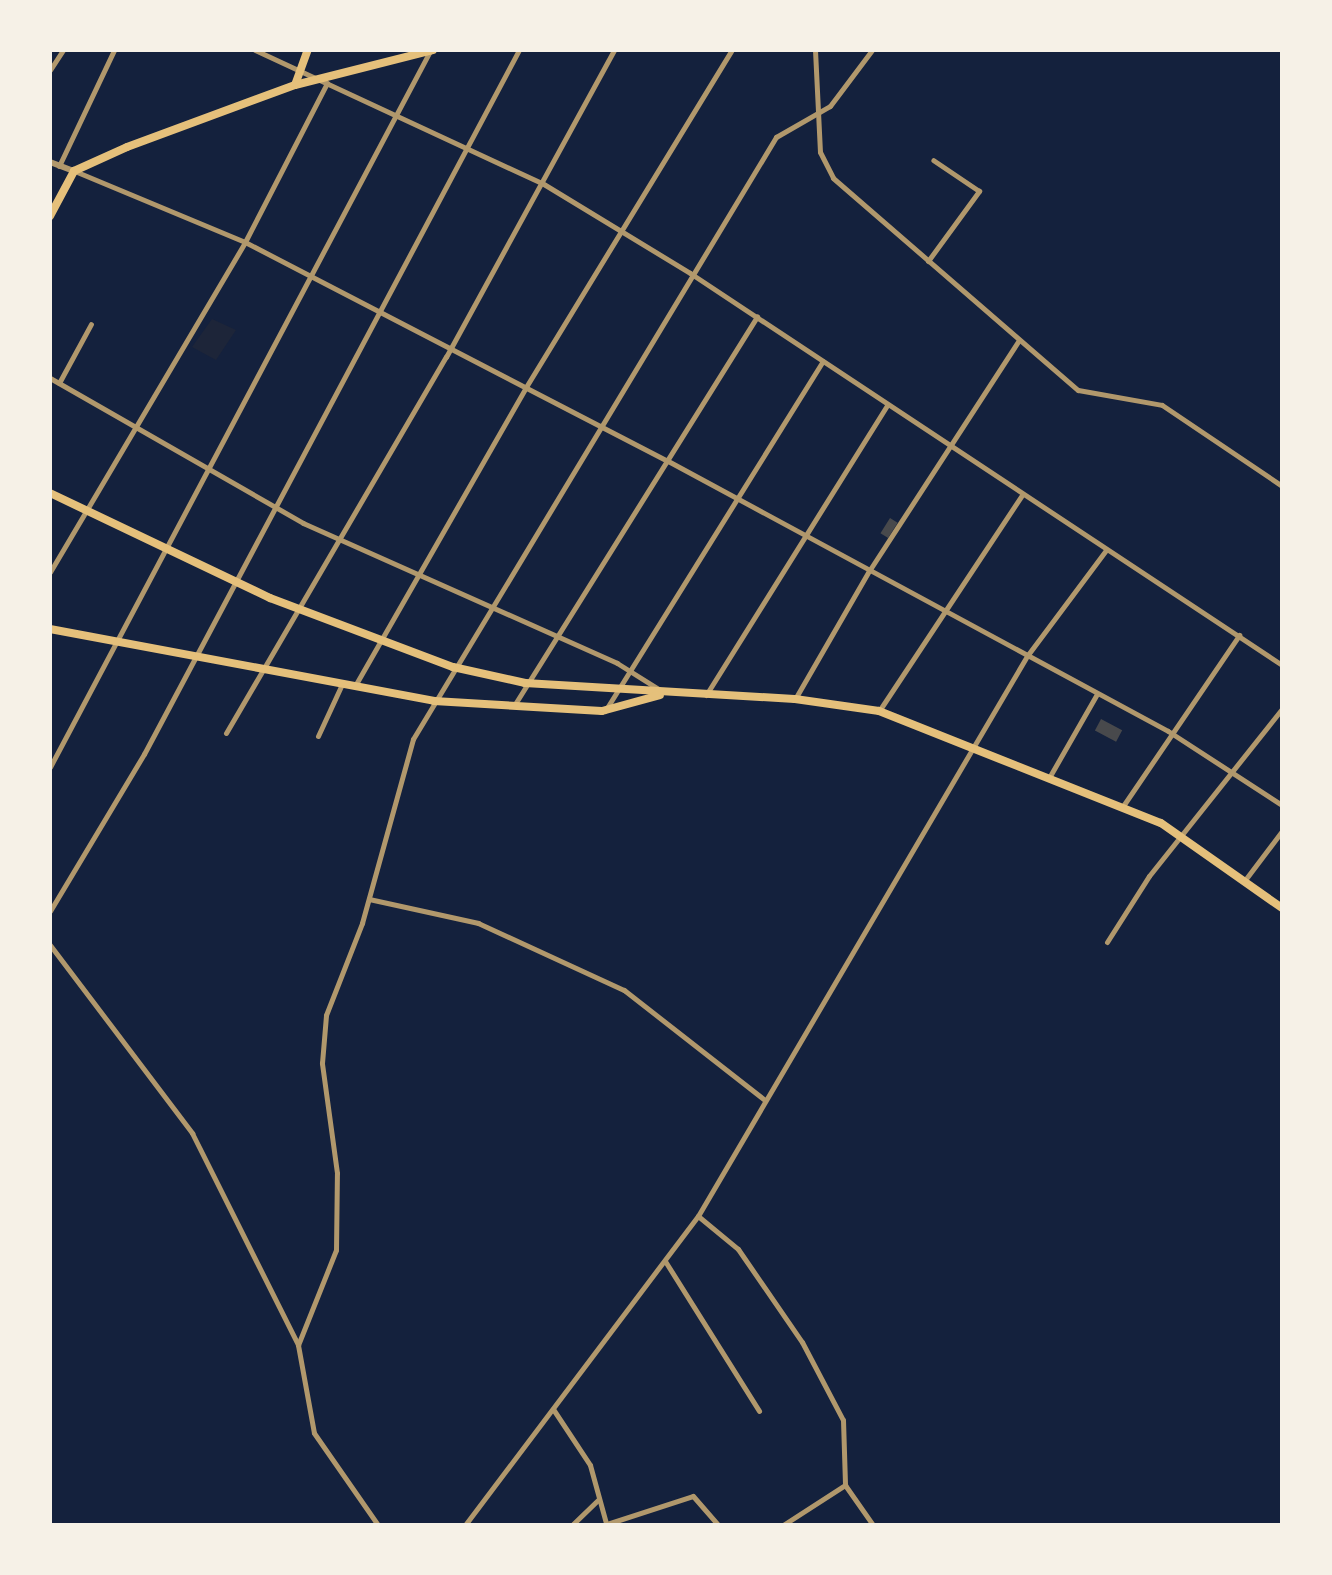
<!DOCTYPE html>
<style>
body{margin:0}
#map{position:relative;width:1332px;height:1575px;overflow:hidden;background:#14213d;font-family:Karla,sans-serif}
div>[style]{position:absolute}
.green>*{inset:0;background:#1d2539}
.building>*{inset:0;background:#48494c;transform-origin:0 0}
.minor>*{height:5px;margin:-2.5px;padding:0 2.5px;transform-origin:2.5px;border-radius:2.5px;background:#b1986c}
.tertiary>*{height:6px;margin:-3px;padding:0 3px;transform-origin:3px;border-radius:3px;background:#b1986c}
.secondary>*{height:8px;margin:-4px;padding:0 4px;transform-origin:4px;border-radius:4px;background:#e5c07b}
span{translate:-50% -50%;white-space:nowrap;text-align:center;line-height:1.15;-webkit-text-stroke:10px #f6f1e7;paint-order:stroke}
.frame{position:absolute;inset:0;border:52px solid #f6f1e7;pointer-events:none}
</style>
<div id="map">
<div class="green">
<i style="clip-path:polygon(212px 319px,236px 330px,216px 360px,192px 347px)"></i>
</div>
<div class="building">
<i style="left:890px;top:518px;width:9px;height:18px;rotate:32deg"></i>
<i style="left:1101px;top:719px;width:24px;height:13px;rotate:28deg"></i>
</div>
<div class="minor">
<i style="left:255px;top:50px;width:316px;rotate:24.9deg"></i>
<i style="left:542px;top:183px;width:173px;rotate:31.3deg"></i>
<i style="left:690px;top:273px;width:710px;rotate:33.51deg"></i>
<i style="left:815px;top:50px;width:102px;rotate:87.2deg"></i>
<i style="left:820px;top:152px;width:29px;rotate:63deg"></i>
<i style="left:833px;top:178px;width:324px;rotate:40.9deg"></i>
<i style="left:1078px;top:390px;width:85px;rotate:10.1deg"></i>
<i style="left:1162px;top:405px;width:145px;rotate:34deg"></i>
<i style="left:50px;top:70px;width:24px;rotate:-57deg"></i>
<i style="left:59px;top:166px;width:128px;rotate:-64.6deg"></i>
<i style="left:77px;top:172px;width:182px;rotate:22.6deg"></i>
<i style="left:245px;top:242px;width:476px;rotate:27.4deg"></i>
<i style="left:668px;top:461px;width:568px;rotate:28.37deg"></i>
<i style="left:1168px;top:731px;width:136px;rotate:33deg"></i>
<i style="left:928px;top:261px;width:87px;rotate:-53.9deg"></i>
<i style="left:979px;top:191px;width:55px;rotate:-146deg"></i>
<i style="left:50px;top:378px;width:292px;rotate:29.8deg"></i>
<i style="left:303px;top:523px;width:344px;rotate:24deg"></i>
<i style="left:617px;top:663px;width:51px;rotate:32.1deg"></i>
<i style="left:59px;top:383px;width:67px;rotate:-61.5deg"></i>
<i style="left:50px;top:572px;width:383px;rotate:-59.4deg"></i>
<i style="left:245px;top:242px;width:179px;rotate:-62.7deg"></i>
<i style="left:356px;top:684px;width:342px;rotate:-60.2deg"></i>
<i style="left:526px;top:387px;width:395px;rotate:-58.6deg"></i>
<i style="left:706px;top:695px;width:342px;rotate:-58deg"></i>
<i style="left:795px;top:699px;width:148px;rotate:-60deg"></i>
<i style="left:869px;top:571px;width:275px;rotate:-57deg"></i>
<i style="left:515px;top:704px;width:457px;rotate:-58deg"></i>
<i style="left:605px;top:711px;width:412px;rotate:-58.1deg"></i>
<i style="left:879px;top:711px;width:259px;rotate:-56.5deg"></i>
<i style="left:226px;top:733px;width:436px;rotate:-59.7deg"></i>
<i style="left:446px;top:357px;width:350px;rotate:-61.3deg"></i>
<i style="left:318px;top:736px;width:57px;rotate:-65.2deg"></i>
<i style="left:50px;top:767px;width:811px;rotate:-62.04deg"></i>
<i style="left:1050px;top:776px;width:95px;rotate:-60.2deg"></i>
<i style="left:1123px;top:806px;width:207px;rotate:-55.8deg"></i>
<i style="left:1245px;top:880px;width:61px;rotate:-52.9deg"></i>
<i style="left:369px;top:899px;width:112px;rotate:12.4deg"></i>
<i style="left:478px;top:923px;width:161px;rotate:24.7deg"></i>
<i style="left:624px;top:990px;width:179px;rotate:38deg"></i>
<i style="left:50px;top:911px;width:183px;rotate:-59.1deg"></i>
<i style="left:144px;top:754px;width:798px;rotate:-61.96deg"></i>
<i style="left:1107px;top:942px;width:78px;rotate:-57.5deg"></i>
<i style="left:1149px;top:876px;width:213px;rotate:-51.5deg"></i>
<i style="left:50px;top:945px;width:236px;rotate:52.9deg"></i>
<i style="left:192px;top:1133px;width:237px;rotate:63.4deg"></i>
<i style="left:298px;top:1345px;width:89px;rotate:79.7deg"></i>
<i style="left:314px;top:1433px;width:112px;rotate:55.2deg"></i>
<i style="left:698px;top:1216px;width:52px;rotate:39.5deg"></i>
<i style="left:738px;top:1249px;width:113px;rotate:55.5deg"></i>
<i style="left:802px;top:1342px;width:88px;rotate:62.3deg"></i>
<i style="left:843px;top:1420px;width:65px;rotate:88.2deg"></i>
<i style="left:845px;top:1485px;width:49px;rotate:55deg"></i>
<i style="left:665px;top:1261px;width:177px;rotate:57.9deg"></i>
<i style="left:298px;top:1345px;width:102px;rotate:-68.2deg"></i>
<i style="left:336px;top:1250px;width:77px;rotate:-89.3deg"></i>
<i style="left:337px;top:1173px;width:111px;rotate:-97.8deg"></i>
<i style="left:322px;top:1063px;width:48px;rotate:-85.2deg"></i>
<i style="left:326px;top:1015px;width:99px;rotate:-68.6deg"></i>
<i style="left:362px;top:923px;width:191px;rotate:-74.5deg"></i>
<i style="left:413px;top:739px;width:703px;rotate:-58.91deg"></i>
<i style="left:776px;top:137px;width:62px;rotate:-29.9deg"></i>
<i style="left:830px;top:106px;width:70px;rotate:-53.1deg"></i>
<i style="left:553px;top:1409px;width:67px;rotate:56.5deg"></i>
<i style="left:590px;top:1465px;width:60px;rotate:74.6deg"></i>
<i style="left:607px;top:1524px;width:90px;rotate:-18deg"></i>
<i style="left:693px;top:1496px;width:38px;rotate:49deg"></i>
<i style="left:465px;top:1525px;width:387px;rotate:-53deg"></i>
<i style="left:698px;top:1216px;width:649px;rotate:-59.57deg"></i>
<i style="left:1027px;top:656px;width:132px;rotate:-53.3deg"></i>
<i style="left:572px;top:1525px;width:37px;rotate:-44deg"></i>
<i style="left:783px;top:1525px;width:74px;rotate:-32.8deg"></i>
</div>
<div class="tertiary">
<i style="left:50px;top:162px;width:26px;rotate:21deg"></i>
</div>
<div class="secondary">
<i style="left:295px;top:85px;width:37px;rotate:-70deg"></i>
<i style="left:50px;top:216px;width:51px;rotate:-61.9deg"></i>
<i style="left:74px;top:171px;width:58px;rotate:-24.4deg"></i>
<i style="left:127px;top:147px;width:179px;rotate:-20.3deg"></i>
<i style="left:295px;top:85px;width:142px;rotate:-14.2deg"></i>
<i style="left:50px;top:493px;width:244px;rotate:25.5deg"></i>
<i style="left:270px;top:598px;width:196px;rotate:20.7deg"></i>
<i style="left:453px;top:667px;width:74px;rotate:12.5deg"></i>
<i style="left:525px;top:683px;width:270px;rotate:3.4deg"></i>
<i style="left:795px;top:699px;width:85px;rotate:8.1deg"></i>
<i style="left:879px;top:711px;width:303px;rotate:21.7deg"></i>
<i style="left:1161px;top:823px;width:148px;rotate:35.1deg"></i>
<i style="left:50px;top:629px;width:391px;rotate:10.6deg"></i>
<i style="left:434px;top:701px;width:168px;rotate:3.4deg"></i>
<i style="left:602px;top:711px;width:60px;rotate:-15.4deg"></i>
</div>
<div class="frame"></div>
</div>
